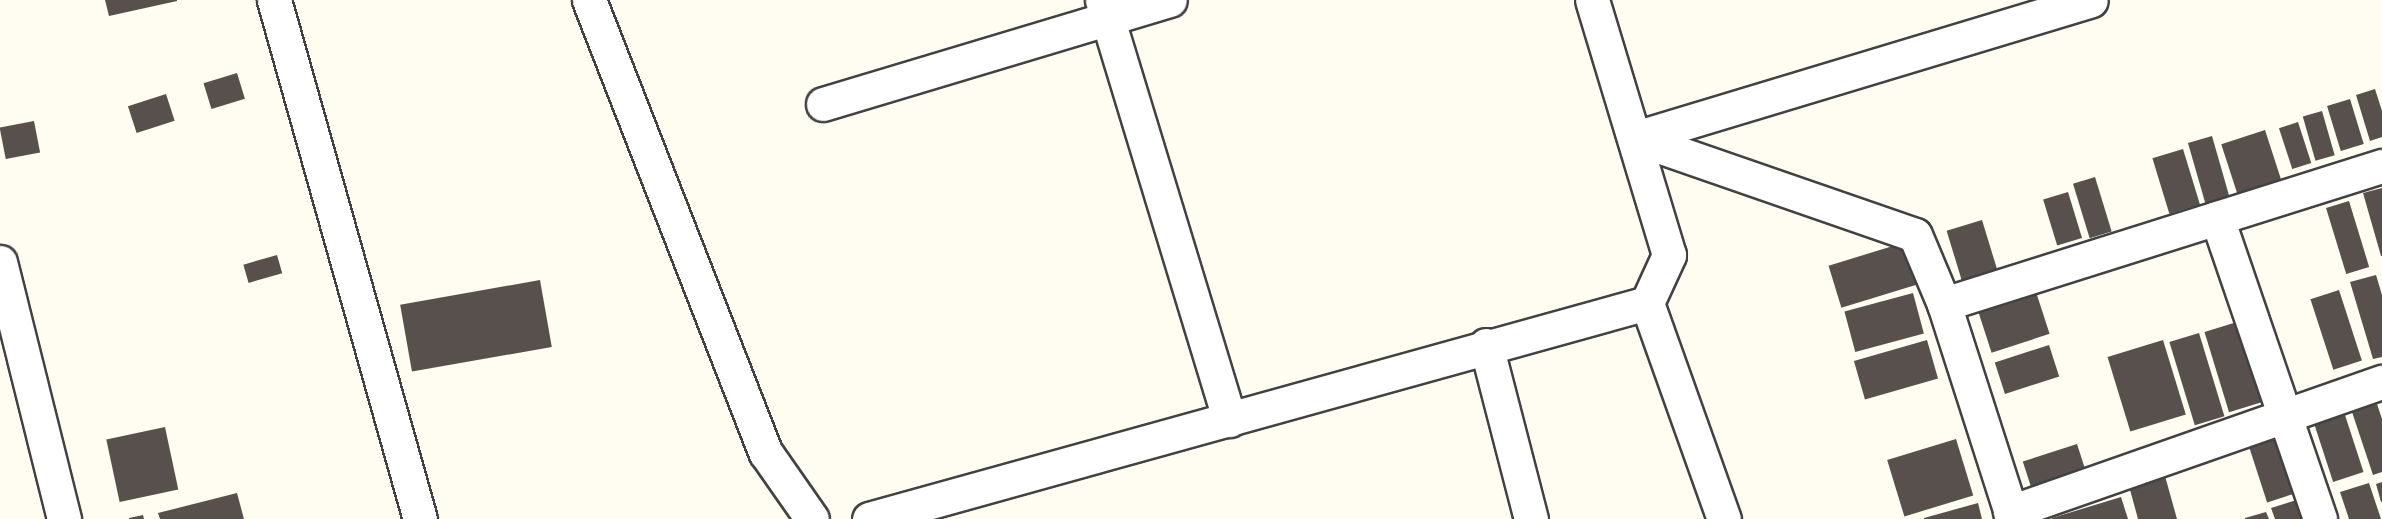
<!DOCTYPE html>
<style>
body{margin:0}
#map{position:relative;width:2382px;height:519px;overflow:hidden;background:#fffcf2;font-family:Literata,serif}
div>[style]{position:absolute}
.building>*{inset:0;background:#58504c;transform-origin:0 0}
.roads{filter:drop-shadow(2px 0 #424242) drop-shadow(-2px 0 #424242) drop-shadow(0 2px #424242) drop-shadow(0 -2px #424242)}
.minor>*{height:33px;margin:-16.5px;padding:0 16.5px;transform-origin:16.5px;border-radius:16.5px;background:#fff}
span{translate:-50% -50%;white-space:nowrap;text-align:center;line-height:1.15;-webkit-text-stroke:6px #fff;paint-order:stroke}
</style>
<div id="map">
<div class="building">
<i style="clip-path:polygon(105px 0,177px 0,177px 1px,109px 16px)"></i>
<i style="left:237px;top:73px;width:27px;height:35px;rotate:73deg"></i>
<i style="clip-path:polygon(2375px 89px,2382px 111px,2382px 137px,2370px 141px,2356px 95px)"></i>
<i style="left:166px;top:94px;width:28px;height:40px;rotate:72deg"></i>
<i style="left:2350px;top:99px;width:47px;height:24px;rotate:73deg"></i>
<i style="left:2322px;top:111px;width:46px;height:20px;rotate:74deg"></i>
<i style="left:34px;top:121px;width:32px;height:35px;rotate:79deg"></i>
<i style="left:2298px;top:122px;width:43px;height:20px;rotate:72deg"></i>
<i style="left:2265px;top:130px;width:52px;height:46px;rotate:72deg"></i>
<i style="left:2212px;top:136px;width:65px;height:25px;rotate:74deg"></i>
<i style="left:2183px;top:149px;width:58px;height:32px;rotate:73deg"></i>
<i style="left:2095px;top:177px;width:57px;height:23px;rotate:73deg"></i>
<i style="clip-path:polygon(2382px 188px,2382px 256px,2381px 256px,2363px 193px)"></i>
<i style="left:2068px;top:192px;width:48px;height:26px;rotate:73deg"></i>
<i style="left:2349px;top:201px;width:69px;height:24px;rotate:73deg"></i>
<i style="left:1982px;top:220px;width:55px;height:37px;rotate:73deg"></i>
<i style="left:1906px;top:242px;width:44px;height:81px;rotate:73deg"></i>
<i style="left:277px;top:255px;width:19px;height:35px;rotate:74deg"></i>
<i style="clip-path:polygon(2376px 275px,2382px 295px,2382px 357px,2373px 359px,2350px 282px)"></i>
<i style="left:540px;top:280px;width:68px;height:142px;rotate:80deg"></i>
<i style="left:2339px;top:290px;width:74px;height:30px;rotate:72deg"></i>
<i style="left:2036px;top:292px;width:44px;height:61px;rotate:72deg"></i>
<i style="left:1913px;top:293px;width:42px;height:71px;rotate:75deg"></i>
<i style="left:2237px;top:322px;width:84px;height:34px;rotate:73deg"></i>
<i style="left:2199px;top:333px;width:87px;height:31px;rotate:73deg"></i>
<i style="left:1927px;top:340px;width:40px;height:76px;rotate:74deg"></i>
<i style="left:2163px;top:340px;width:78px;height:58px;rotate:73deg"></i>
<i style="left:2049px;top:345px;width:33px;height:57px;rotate:72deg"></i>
<i style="clip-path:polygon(2376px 401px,2382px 419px,2382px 472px,2373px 475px,2351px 409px)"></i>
<i style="left:2345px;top:415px;width:60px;height:32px;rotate:72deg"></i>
<i style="left:165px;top:427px;width:64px;height:60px;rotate:78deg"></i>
<i style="left:2280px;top:432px;width:63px;height:34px;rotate:72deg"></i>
<i style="left:1956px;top:439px;width:59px;height:72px;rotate:73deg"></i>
<i style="left:2077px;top:444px;width:33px;height:57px;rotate:72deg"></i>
<i style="clip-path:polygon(2165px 476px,2177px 519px,2138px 519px,2129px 486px)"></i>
<i style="clip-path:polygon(2382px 482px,2382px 502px,2381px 502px,2376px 484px)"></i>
<i style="clip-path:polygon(2369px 483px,2381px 519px,2349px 519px,2340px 492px)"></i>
<i style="clip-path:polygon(237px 493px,244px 519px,160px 519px,158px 513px)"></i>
<i style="clip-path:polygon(2121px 497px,2128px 519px,2052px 519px,2052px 518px)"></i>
<i style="clip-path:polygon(2300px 499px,2307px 519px,2275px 519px,2271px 508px)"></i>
<i style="clip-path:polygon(1978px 503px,1982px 519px,1924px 519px,1924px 518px)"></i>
<i style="clip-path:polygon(2266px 512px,2269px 519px,2245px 519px,2245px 518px)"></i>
<i style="clip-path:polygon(143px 515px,144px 519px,129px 519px,129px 518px)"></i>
</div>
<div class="roads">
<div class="minor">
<i style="left:274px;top:0;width:539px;rotate:74.29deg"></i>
<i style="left:589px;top:0;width:486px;rotate:68.7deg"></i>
<i style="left:766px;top:453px;width:80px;rotate:55.1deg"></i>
<i style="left:1102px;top:0;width:439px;rotate:73.1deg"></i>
<i style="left:823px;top:104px;width:362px;rotate:-16.7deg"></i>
<i style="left:1635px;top:138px;width:296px;rotate:19.1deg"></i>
<i style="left:1915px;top:235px;width:75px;rotate:67.2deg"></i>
<i style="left:1944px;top:304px;width:226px;rotate:72.2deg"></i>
<i style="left:1635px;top:138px;width:476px;rotate:-16.8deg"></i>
<i style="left:2217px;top:218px;width:318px;rotate:71.1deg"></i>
<i style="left:0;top:262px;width:265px;rotate:76deg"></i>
<i style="left:1647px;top:303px;width:229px;rotate:70.4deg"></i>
<i style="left:1944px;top:304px;width:459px;rotate:-17.5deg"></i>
<i style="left:1486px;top:345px;width:180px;rotate:75.5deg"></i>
<i style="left:2010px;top:512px;width:394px;rotate:-19.3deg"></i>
<i style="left:869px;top:519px;width:807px;rotate:-15.52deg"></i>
<i style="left:1647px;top:303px;width:53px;rotate:-65.4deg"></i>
<i style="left:1669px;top:255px;width:266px;rotate:-106.8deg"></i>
</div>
</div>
</div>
